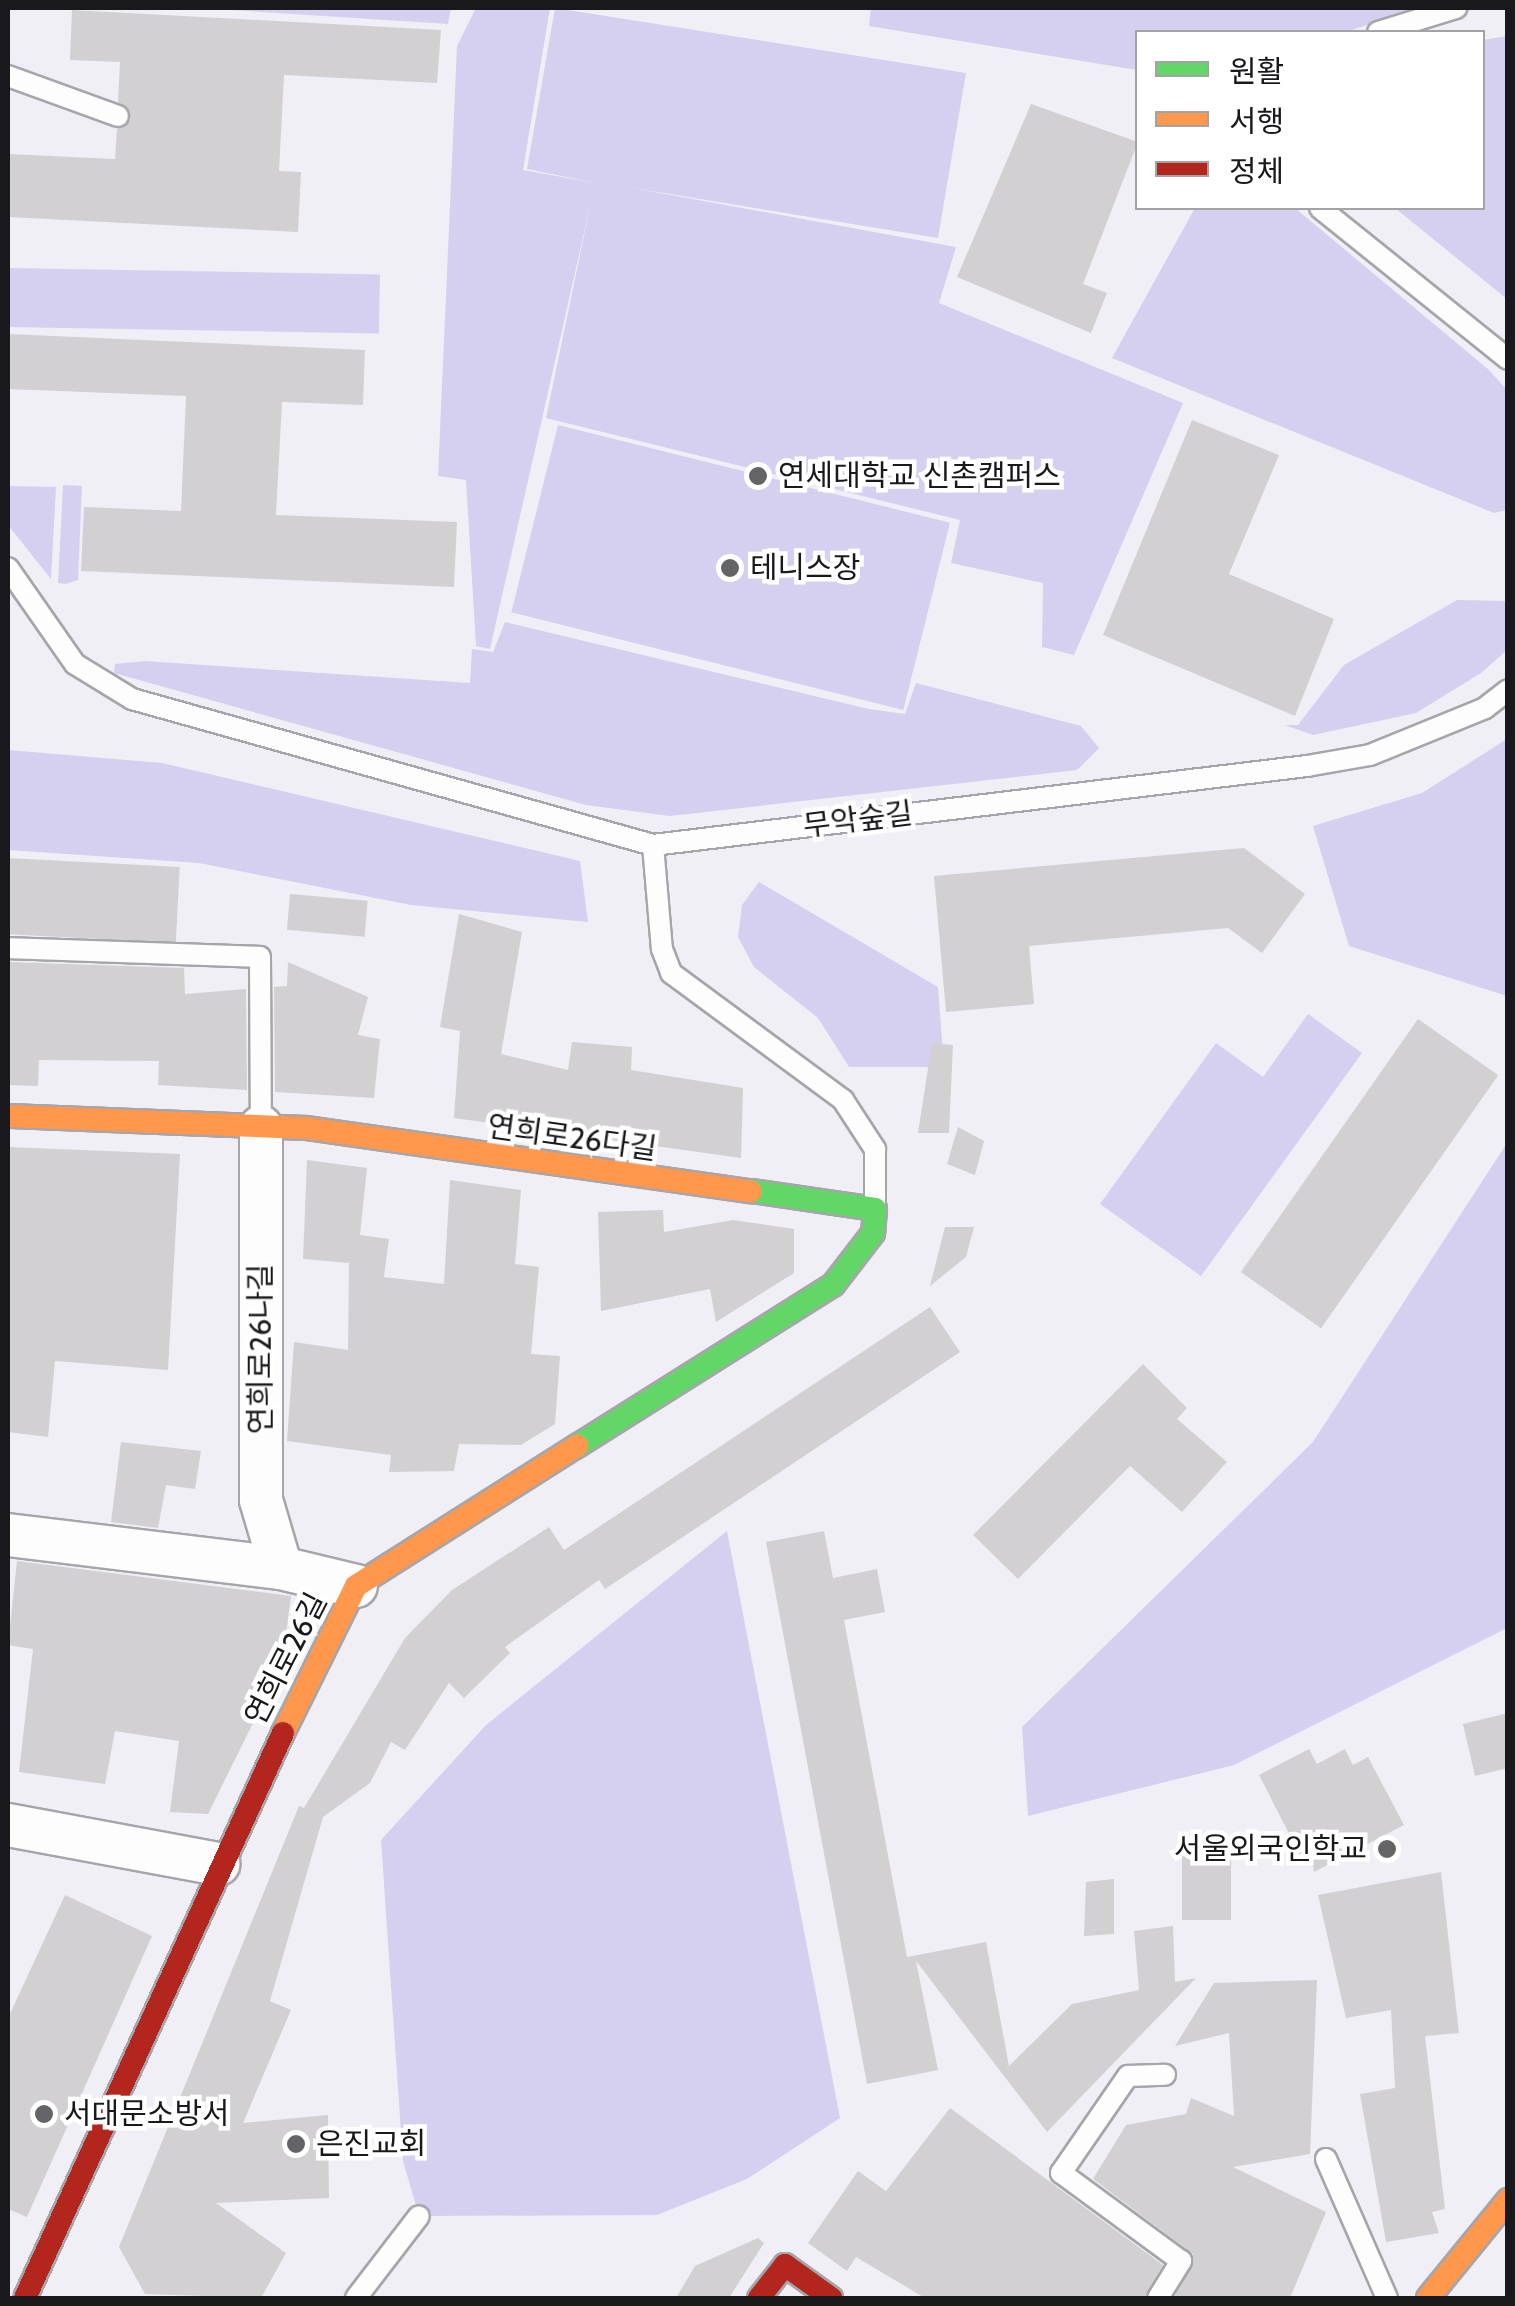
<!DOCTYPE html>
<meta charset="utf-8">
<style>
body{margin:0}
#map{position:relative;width:1515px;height:2306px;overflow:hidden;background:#f0eff6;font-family:Cabin,"Noto Sans KR",sans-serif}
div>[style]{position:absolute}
.green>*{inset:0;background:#d5cff0;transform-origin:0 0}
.building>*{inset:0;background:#d2d0d2;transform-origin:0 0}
.roads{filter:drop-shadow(2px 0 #a5a5aa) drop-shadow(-2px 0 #a5a5aa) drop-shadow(0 2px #a5a5aa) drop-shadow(0 -2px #a5a5aa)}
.lane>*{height:20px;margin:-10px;padding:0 10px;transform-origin:10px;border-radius:10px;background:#fdfdfe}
.street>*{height:42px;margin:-21px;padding:0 21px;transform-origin:21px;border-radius:21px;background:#fdfdfe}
.fast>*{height:22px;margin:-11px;padding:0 11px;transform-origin:11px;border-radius:11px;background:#63d668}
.slow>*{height:22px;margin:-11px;padding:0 11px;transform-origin:11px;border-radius:11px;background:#ff974d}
.jam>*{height:22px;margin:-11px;padding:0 11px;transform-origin:11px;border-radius:11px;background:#b3261e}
.dots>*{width:28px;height:28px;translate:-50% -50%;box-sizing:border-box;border:5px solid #fff;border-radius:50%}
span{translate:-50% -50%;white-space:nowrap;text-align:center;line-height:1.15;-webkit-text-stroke:9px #fff;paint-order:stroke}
.poi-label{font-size:30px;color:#19181c}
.left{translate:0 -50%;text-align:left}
.right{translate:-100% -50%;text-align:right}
.street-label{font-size:30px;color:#19181c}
.frame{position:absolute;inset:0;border:10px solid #19181c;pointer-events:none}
.legend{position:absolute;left:1135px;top:30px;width:350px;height:180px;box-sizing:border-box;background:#fff;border:2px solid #a3a3a4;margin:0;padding:12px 18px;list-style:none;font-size:30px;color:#19181c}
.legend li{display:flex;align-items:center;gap:20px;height:50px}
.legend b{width:50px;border:2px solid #a3a3a4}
</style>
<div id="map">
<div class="green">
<i style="clip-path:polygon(200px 8px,451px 8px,448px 24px)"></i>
<i style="clip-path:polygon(476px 8px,550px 8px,523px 170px,596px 183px,527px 169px,555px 8px,966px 73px,938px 238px,627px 187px,956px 247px,939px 303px,1183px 403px,1074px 655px,1042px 647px,1043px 583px,951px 563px,960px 520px,546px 418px,591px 202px,490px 649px,476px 646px,466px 480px,438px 476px,457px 46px)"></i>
<i style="clip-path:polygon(871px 8px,1417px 8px,1346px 32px,1138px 32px,1137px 70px,869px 26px)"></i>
<i style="clip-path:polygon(1507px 36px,1508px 36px,1507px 299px,1395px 208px,1482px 208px,1483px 40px)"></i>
<i style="clip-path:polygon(1195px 208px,1295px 208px,1489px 370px,1507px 390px,1507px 510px,1494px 513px,1112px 358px)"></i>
<i style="left:8px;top:268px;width:372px;height:59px;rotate:1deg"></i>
<i style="left:558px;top:425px;width:404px;height:193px;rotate:14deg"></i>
<i style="clip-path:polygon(63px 485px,82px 486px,78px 580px,66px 584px,58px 583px)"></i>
<i style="clip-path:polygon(8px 486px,56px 487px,51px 579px,8px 525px)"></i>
<i style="clip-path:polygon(1457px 600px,1507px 601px,1507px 650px,1481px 673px,1416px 713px,1313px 735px,1285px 725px,1298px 725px,1344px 665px)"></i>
<i style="clip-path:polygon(505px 622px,869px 709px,905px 714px,916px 683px,1081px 726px,1099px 748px,1077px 770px,670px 816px,586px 805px,114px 673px,115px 664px,145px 661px,470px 683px,472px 649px,493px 652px)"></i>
<i style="clip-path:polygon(1507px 739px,1507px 996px,1349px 946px,1313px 826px,1422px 793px)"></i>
<i style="clip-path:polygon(8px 750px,162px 763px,580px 861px,588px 922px,411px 905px,199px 863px,8px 850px)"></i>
<i style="clip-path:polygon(759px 882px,938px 987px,944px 1067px,849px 1067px,818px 1018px,754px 967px,738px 937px,742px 905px)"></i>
<i style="clip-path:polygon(1308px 1014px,1362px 1053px,1201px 1276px,1100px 1204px,1216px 1043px,1263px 1077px)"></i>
<i style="clip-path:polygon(1507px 1143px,1507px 1628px,1234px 1765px,1028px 1816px,1022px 1727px,1313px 1442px)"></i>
<i style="clip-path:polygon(727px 1531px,840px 2118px,747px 2179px,657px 2215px,419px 2216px,403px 2161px,381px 1840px,486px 1725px)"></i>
</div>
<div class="building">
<i style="clip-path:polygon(72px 10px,441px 30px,437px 83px,284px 75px,279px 171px,301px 172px,298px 232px,8px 217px,8px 154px,115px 159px,117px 129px,131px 120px,118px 102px,120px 62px,70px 60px)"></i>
<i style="clip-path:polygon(1031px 104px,1138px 142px,1083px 284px,1107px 293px,1091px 333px,957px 277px)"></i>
<i style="clip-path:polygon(8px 334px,365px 350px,363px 405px,282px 402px,276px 515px,457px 522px,454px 587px,81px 571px,84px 507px,181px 511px,186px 396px,8px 389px)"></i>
<i style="clip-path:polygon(1192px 420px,1279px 455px,1229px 574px,1334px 619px,1295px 716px,1103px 635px)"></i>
<i style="clip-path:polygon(1244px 848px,1305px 894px,1262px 953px,1228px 928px,1029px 946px,1034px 1004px,946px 1012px,934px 876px)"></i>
<i style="left:8px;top:858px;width:172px;height:76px;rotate:3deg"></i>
<i style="left:290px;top:894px;width:78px;height:36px;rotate:5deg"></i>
<i style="clip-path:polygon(459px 914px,522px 932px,501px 1054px,568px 1070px,572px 1042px,632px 1047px,631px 1070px,743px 1088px,741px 1158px,454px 1118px,460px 1031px,440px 1027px)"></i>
<i style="clip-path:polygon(8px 962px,184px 968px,185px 994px,246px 989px,247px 1090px,158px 1085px,159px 1061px,39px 1060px,38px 1086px,8px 1085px)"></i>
<i style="clip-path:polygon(288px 962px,368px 997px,358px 1035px,380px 1039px,374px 1098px,275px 1092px,274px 987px,287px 986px)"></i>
<i style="left:1418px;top:1019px;width:98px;height:309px;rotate:35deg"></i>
<i style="clip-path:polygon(932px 1043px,953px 1045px,949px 1133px,918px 1133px)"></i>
<i style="clip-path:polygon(958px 1127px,984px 1141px,975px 1175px,947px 1164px)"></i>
<i style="clip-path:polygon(8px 1147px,180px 1154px,168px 1370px,55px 1361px,48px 1437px,8px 1432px)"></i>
<i style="clip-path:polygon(307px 1160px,367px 1168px,360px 1235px,389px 1239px,384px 1277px,444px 1284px,450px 1180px,521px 1190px,515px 1264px,539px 1267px,531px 1354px,560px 1356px,555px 1424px,521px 1445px,459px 1444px,454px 1471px,389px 1472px,391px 1455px,287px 1441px,294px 1342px,348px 1350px,349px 1263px,303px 1259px)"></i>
<i style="clip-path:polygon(663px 1210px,664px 1232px,733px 1220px,794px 1229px,794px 1273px,716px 1322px,710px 1289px,601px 1311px,598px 1212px)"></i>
<i style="clip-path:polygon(945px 1227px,974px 1227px,966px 1257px,930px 1286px)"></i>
<i style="clip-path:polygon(930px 1307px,960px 1352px,605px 1589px,599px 1580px,505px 1647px,510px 1653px,464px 1698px,449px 1683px,405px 1750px,391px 1742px,370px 1783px,323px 1817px,270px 2001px,291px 2010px,243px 2123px,328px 2115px,329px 2198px,216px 2203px,286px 2253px,261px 2298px,145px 2294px,119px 2247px,299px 1806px,304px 1808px,405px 1638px,452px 1590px,549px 1527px,564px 1550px)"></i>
<i style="clip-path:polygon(1143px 1364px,1187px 1408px,1177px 1419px,1227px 1462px,1182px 1512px,1130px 1466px,1018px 1579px,973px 1535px)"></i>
<i style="clip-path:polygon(121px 1442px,201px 1451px,195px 1489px,166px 1485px,158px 1528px,111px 1522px)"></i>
<i style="clip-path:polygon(824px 1531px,833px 1578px,877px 1569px,885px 1612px,844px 1620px,907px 1957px,986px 1942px,1009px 2066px,1072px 2004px,1139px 1990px,1134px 1931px,1173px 1926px,1175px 1982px,1196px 1978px,1047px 2132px,916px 1961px,938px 2070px,867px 2084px,766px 1542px)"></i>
<i style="clip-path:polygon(17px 1561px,291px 1596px,282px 1666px,260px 1666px,254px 1721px,208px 1814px,170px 1812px,179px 1741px,115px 1731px,105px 1784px,19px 1772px,33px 1649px,8px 1645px)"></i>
<i style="clip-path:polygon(1508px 1713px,1508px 1768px,1475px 1776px,1463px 1724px)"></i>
<i style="clip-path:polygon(1309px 1749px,1317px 1764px,1345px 1749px,1353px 1765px,1368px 1757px,1404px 1825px,1314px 1872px,1310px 1850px,1300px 1855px,1259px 1775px)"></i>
<i style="left:1182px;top:1847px;width:49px;height:73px"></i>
<i style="clip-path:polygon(1441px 1872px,1459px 2033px,1425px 2036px,1445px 2209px,1432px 2212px,1439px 2233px,1386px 2242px,1360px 2094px,1395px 2088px,1391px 2010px,1346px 2018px,1318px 1895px)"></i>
<i style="clip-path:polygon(1114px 1879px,1114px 1934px,1084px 1936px,1086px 1882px)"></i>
<i style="clip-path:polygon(65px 1895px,152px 1936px,27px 2217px,8px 2209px,8px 2018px)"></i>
<i style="clip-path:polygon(1317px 1980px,1310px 2154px,1233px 2167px,1326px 2212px,1290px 2298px,1174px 2298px,1193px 2254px,1093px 2179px,1126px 2125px,1186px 2114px,1191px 2098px,1234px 2116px,1229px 2033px,1175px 2046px,1214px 1983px)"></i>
<i style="clip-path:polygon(950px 2108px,1163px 2265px,1144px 2298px,925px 2298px,856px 2257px,847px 2271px,808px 2243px,858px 2171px,886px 2191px)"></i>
<i style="clip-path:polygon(758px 2238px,764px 2243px,729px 2298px,676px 2298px,695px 2266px)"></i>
</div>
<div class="roads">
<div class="lane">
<i style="left:1378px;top:32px;width:82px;rotate:-17.1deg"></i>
<i style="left:8px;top:76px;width:117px;rotate:20deg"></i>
<i style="left:1320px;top:208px;width:241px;rotate:38.8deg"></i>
<i style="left:8px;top:568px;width:117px;rotate:55.1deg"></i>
<i style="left:75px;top:664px;width:67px;rotate:31.6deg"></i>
<i style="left:132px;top:699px;width:541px;rotate:15.65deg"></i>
<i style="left:653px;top:845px;width:659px;rotate:-6.89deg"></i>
<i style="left:1307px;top:766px;width:64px;rotate:-9.9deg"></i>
<i style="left:1370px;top:755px;width:124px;rotate:-22.2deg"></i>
<i style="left:1485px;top:708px;width:29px;rotate:-38deg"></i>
<i style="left:653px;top:845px;width:104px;rotate:85.1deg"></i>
<i style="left:662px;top:949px;width:26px;rotate:69deg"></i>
<i style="left:671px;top:973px;width:214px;rotate:36.4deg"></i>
<i style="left:843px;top:1100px;width:59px;rotate:56.9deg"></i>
<i style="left:875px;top:1149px;width:60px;rotate:90deg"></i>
<i style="left:8px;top:948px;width:252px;rotate:2deg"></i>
<i style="left:260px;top:957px;width:168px;rotate:89.7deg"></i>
<i style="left:1326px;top:2159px;width:152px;rotate:66.3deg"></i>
<i style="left:356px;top:2298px;width:103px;rotate:-52.5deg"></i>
<i style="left:1158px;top:2298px;width:44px;rotate:-58.1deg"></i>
<i style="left:1181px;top:2261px;width:149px;rotate:-143.7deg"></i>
<i style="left:1061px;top:2173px;width:118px;rotate:-55.4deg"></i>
<i style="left:1128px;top:2076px;width:37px;rotate:-2deg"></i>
</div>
<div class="street">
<i style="left:261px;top:1127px;width:373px;rotate:90deg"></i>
<i style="left:261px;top:1500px;width:71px;rotate:73.6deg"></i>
<i style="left:8px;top:1535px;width:275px;rotate:6.9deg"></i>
<i style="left:281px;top:1568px;width:77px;rotate:13.5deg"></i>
<i style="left:8px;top:1825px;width:214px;rotate:10.5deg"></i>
</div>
<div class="fast">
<i style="left:577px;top:1446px;width:302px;rotate:-32.2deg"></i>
<i style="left:833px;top:1285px;width:66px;rotate:-52.4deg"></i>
<i style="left:873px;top:1233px;width:24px;rotate:-85deg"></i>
<i style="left:875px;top:1209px;width:125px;rotate:-171.7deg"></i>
</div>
<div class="slow">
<i style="left:8px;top:1116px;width:298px;rotate:2.3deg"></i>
<i style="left:306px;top:1128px;width:449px;rotate:8.1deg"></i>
<i style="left:283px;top:1733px;width:164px;rotate:-63.6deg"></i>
<i style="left:356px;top:1586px;width:262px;rotate:-32.4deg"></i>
<i style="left:1428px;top:2298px;width:127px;rotate:-50.8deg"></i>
</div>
<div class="jam">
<i style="left:25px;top:2298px;width:621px;rotate:-65.46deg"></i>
<i style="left:759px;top:2298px;width:42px;rotate:-51.8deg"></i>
<i style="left:785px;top:2265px;width:57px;rotate:35.7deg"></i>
</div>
</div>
<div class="dots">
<i style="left:758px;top:476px;background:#646368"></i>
<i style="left:730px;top:568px;background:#646368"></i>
<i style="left:1387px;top:1849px;background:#646368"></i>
<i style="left:44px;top:2114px;background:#646368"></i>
<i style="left:296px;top:2144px;background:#646368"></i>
</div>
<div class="poi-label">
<span class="left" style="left:778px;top:476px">연세대학교 신촌캠퍼스</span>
<span class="left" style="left:750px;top:568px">테니스장</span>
<span class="right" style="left:1367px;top:1849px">서울외국인학교</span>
<span class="left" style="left:64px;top:2114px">서대문소방서</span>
<span class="left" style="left:316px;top:2144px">은진교회</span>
</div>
<div class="street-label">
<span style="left:858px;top:820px;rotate:-7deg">무악숲길</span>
<span style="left:572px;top:1138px;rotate:8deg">연희로26다길</span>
<span style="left:261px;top:1349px;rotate:-90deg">연희로26나길</span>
<span style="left:286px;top:1659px;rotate:-63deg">연희로26길</span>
</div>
<div class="frame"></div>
<ul class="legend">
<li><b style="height:12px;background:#63d668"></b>원활</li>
<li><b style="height:12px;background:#ff974d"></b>서행</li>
<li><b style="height:12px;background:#b3261e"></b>정체</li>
</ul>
</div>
